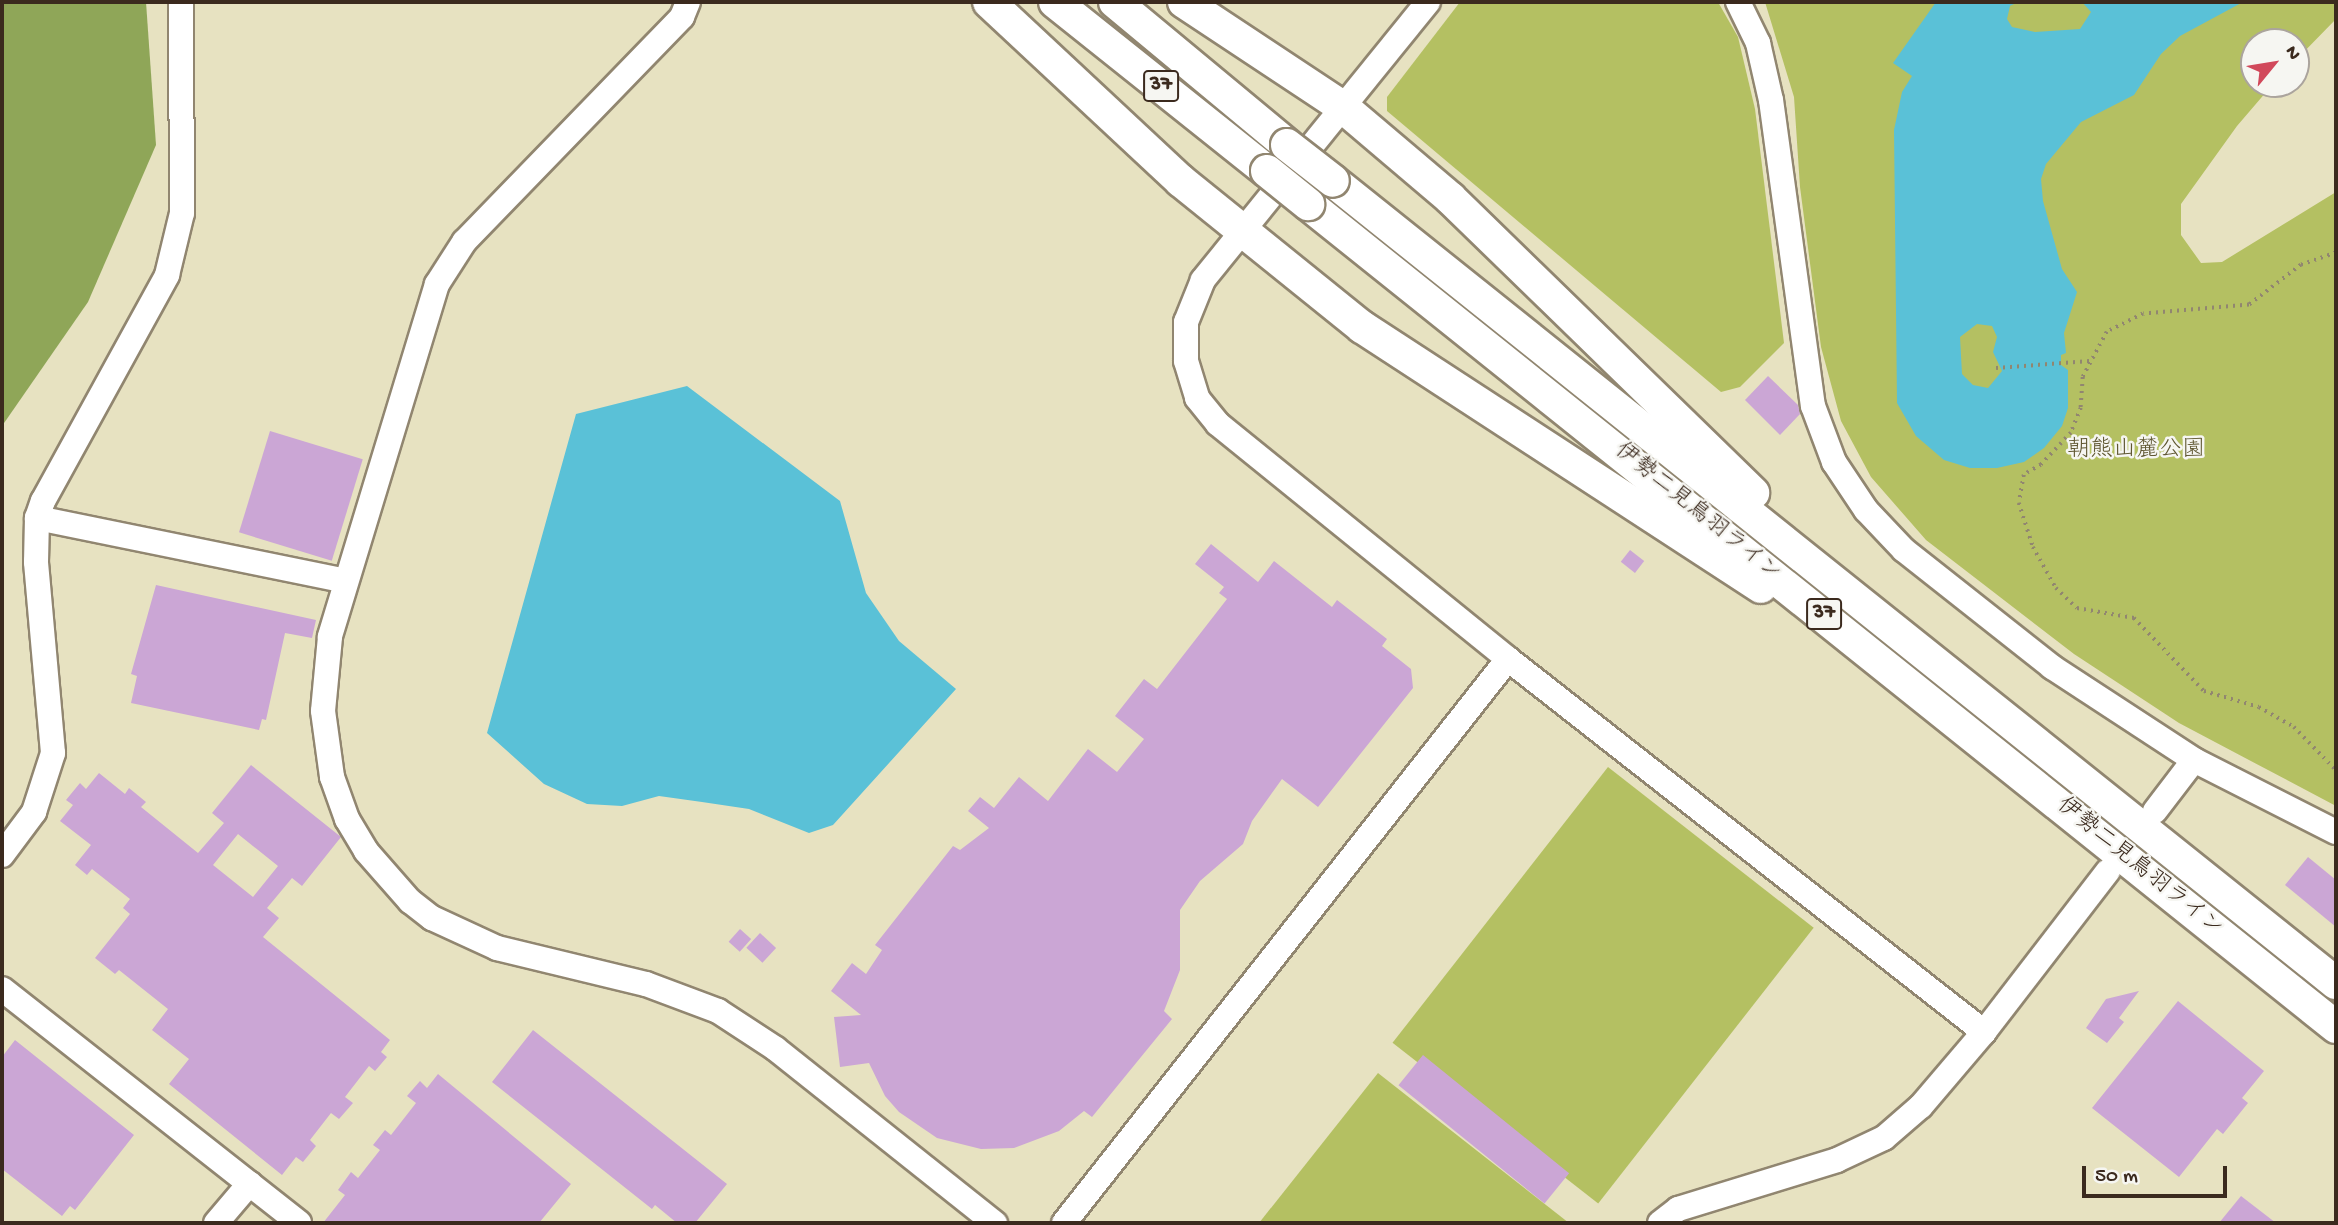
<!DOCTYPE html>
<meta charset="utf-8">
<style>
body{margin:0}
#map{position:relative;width:2338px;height:1225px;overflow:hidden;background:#e7e2c1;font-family:"Gochi Hand","Klee One",sans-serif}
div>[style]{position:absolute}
.green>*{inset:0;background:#b4c062;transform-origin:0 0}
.forest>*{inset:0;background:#8fa658}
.water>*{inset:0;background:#5ac1d7}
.building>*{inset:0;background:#cba6d5;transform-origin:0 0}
.path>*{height:3.5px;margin-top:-1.75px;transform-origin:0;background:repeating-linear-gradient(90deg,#918670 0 2px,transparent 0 7px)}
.roads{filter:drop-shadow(2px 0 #918670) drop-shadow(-2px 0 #918670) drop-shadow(0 2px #918670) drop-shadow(0 -2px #918670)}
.tertiary>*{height:24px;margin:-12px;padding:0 12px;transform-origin:12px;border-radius:12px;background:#fff}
.primary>*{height:32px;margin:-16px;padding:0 16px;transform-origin:16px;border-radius:16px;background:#fff}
.bridges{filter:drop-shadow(2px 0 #918670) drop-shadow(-2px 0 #918670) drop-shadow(0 2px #918670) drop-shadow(0 -2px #918670)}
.primary-bridge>*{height:32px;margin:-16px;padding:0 16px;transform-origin:16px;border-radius:16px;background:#fff}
span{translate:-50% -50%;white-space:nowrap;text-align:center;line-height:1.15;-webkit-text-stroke:5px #f6f6f2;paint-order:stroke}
.shield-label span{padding:2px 5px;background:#f6f6f2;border:2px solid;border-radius:5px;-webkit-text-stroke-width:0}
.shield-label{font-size:21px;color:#3b2a1e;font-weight:700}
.park-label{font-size:23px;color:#5f5732}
.street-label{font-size:23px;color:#3b2a1e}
.frame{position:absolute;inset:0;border:4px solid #3b2a1e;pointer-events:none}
.north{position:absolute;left:2240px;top:28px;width:70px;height:70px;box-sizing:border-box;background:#f6f6f2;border:2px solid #aba49d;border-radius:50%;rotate:60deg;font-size:19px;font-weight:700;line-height:28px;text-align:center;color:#3b2a1e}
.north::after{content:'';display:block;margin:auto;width:24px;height:32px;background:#d1495b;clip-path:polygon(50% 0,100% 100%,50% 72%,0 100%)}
.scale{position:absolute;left:2082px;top:1166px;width:145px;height:32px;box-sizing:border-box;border:4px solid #3b2a1e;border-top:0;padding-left:9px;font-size:21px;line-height:24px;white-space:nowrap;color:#3b2a1e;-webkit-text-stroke:5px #f6f6f2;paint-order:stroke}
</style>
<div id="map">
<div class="green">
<i style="clip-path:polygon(1460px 2px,1718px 2px,1738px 37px,1755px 109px,1784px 343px,1740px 387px,1721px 392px,1387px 111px,1387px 97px)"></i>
<i style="clip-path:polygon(1765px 2px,2336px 2px,2336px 19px,2296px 60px,2296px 42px,2254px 42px,2254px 84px,2273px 84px,2237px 126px,2181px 204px,2181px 235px,2201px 263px,2222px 262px,2336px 192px,2336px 806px,2179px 723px,2074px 654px,1926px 540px,1871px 477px,1841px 421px,1821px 347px,1800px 187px,1794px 97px)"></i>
<i style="left:1608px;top:767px;width:261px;height:350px;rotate:38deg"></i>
<i style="clip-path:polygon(1378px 1073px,1569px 1223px,1259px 1223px)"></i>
</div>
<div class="forest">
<i style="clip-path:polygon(2px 2px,146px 2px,156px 145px,88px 302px,2px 426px)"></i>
</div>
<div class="water">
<i style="clip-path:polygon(evenodd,1936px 2px,2018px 2px,2010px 6px,2007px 19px,2012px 27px,2035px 32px,2080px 29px,2091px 12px,2082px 2px,2243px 2px,2180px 36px,2161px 54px,2134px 95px,2081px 122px,2046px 164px,2041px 179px,2043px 201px,2062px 269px,2077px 292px,2064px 333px,2066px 353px,2061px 355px,2061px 365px,2068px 370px,2068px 408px,2062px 426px,2044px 448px,2024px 462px,1997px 468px,1970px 468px,1944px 460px,1916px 436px,1897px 403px,1894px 130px,1902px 92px,1912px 76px,1893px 63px,1936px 2px,1977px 324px,1992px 326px,1997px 337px,1993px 352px,2002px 371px,1988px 388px,1973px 385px,1962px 374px,1960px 337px,1977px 324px)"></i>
<i style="clip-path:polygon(687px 386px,840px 501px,866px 593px,899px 641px,956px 689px,833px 825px,809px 833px,749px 809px,702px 802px,659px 796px,622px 806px,587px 804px,544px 784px,487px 733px,576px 414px)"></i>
</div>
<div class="building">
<i style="clip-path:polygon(1768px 376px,1798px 405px,1800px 414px,1780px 435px,1745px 400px)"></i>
<i style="left:270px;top:431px;width:97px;height:106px;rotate:17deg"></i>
<i style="clip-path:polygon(1211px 544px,1258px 582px,1274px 561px,1332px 607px,1337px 600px,1387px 639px,1382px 646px,1411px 669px,1413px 688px,1318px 807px,1282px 779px,1252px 821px,1243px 844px,1200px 881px,1180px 910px,1180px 970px,1164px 1011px,1172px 1019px,1092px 1117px,1084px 1111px,1059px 1131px,1014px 1148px,981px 1149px,937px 1138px,899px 1112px,885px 1096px,869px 1063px,840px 1067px,834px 1017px,861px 1015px,831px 991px,852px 963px,866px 974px,882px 950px,875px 945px,953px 846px,960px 850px,989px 828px,968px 811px,980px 797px,994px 808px,1019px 777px,1048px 801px,1088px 749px,1117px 772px,1144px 739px,1115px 716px,1144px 679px,1157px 689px,1227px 599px,1219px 593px,1224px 587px,1195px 564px)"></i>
<i style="left:1630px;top:550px;width:18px;height:15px;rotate:38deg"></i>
<i style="clip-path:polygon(156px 585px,316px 620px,312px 638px,285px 633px,266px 720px,262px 719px,259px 730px,131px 703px,137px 676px,131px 674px)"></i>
<i style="clip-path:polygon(evenodd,251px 765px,341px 837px,302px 886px,292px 878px,267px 908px,279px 918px,263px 937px,390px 1040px,381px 1052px,387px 1057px,375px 1071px,369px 1066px,345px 1097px,353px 1103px,339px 1119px,331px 1113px,310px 1140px,316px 1146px,303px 1162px,296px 1157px,282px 1175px,169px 1084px,189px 1059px,152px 1030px,168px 1009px,119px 970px,115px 974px,95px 958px,130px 914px,123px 908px,130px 899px,92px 869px,87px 875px,75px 865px,91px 845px,60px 821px,73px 805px,66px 800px,80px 783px,86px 789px,99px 773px,125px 794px,129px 788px,146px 802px,141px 807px,198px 853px,224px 823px,212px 813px,251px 765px,238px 834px,278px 866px,253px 897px,213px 865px,238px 834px)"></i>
<i style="clip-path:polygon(2308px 857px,2336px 880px,2336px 927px,2285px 885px)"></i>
<i style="left:740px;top:929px;width:15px;height:17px;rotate:42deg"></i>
<i style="left:760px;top:933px;width:22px;height:20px;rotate:43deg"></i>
<i style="clip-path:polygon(2139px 991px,2119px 1018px,2124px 1022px,2107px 1043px,2086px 1028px,2106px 999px)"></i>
<i style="clip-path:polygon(2178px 1001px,2264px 1071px,2242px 1098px,2248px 1103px,2223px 1134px,2217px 1129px,2179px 1177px,2092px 1108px)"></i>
<i style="clip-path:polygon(533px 1030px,727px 1184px,695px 1223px,677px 1223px,655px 1205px,652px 1209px,492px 1082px)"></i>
<i style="clip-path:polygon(15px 1040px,134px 1135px,75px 1210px,70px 1206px,62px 1216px,2px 1169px,2px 1057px)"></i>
<i style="left:1423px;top:1055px;width:188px;height:39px;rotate:39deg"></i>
<i style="clip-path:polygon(438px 1074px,571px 1184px,539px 1223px,323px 1223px,345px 1195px,338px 1190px,351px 1172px,358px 1178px,380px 1150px,373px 1145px,385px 1130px,391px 1135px,416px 1103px,407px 1096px,420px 1081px,427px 1088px)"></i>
<i style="clip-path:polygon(2241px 1196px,2276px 1223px,2219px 1223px)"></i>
</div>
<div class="path">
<i style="left:2336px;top:253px;width:37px;rotate:161deg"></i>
<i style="left:2301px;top:265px;width:66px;rotate:142.4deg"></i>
<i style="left:2249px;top:305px;width:106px;rotate:175.1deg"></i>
<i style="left:2143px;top:314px;width:40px;rotate:153.4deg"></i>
<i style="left:2107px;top:332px;width:51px;rotate:118.1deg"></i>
<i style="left:2083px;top:377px;width:31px;rotate:94deg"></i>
<i style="left:2081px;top:408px;width:27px;rotate:112deg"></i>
<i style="left:2071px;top:433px;width:44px;rotate:133.2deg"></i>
<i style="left:2041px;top:465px;width:20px;rotate:150deg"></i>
<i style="left:2024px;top:475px;width:28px;rotate:100deg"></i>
<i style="left:2019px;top:503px;width:46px;rotate:72.3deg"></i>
<i style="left:2033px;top:547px;width:47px;rotate:60.7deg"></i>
<i style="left:2056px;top:588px;width:29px;rotate:44deg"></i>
<i style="left:2077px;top:608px;width:58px;rotate:10deg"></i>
<i style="left:2134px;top:618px;width:101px;rotate:46.2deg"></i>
<i style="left:2204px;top:691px;width:57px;rotate:16.2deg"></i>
<i style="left:2259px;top:707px;width:40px;rotate:29.7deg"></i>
<i style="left:2294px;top:727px;width:60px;rotate:45.7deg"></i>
<i style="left:1996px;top:368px;width:94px;rotate:-4.3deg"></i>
</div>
<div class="roads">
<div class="tertiary">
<i style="left:688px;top:2px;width:16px;rotate:112deg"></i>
<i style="left:682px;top:17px;width:313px;rotate:134.1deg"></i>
<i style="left:464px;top:242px;width:50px;rotate:122.7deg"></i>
<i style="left:437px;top:284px;width:369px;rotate:106.9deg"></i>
<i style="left:330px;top:637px;width:74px;rotate:95.4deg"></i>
<i style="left:323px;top:711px;width:67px;rotate:82.2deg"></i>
<i style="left:332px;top:777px;width:45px;rotate:70.3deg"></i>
<i style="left:347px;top:819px;width:37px;rotate:59deg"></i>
<i style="left:366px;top:851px;width:67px;rotate:48.7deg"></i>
<i style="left:410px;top:901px;width:28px;rotate:38deg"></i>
<i style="left:432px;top:918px;width:72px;rotate:24.8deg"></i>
<i style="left:497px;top:948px;width:153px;rotate:13.6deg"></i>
<i style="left:646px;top:984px;width:77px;rotate:20.6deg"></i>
<i style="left:718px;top:1011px;width:69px;rotate:33.2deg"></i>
<i style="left:776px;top:1049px;width:280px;rotate:38.5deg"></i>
<i style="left:1428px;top:2px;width:358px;rotate:129deg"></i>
<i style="left:1203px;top:280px;width:45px;rotate:112deg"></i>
<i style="left:1186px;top:322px;width:39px;rotate:90deg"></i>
<i style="left:1186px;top:361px;width:39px;rotate:73deg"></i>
<i style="left:1197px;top:398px;width:33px;rotate:51deg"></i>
<i style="left:1218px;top:424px;width:373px;rotate:39deg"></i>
<i style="left:1508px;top:659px;width:605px;rotate:38.08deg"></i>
<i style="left:1738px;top:2px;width:46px;rotate:64deg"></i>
<i style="left:1758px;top:43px;width:58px;rotate:77.2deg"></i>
<i style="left:1771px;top:100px;width:309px;rotate:82.2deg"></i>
<i style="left:1813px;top:406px;width:60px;rotate:69.4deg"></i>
<i style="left:1834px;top:462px;width:58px;rotate:56.3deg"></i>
<i style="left:1866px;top:510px;width:55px;rotate:46.5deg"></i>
<i style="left:1904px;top:550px;width:189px;rotate:38.3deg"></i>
<i style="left:2052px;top:667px;width:170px;rotate:33.2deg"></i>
<i style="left:2194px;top:760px;width:159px;rotate:26.9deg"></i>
<i style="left:37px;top:518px;width:315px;rotate:11.5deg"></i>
<i style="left:2155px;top:811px;width:64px;rotate:-52.6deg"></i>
<i style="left:2px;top:855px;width:54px;rotate:-53.3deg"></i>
<i style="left:34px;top:812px;width:62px;rotate:-72.1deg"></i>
<i style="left:53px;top:753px;width:192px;rotate:-95.1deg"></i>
<i style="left:36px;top:562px;width:44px;rotate:-88.7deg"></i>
<i style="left:37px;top:518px;width:18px;rotate:-71deg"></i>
<i style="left:43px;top:501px;width:258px;rotate:-61.2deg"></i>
<i style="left:167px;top:275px;width:64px;rotate:-76.4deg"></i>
<i style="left:182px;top:213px;width:211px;rotate:-90.3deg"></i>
<i style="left:2px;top:989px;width:378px;rotate:38.2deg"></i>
<i style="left:216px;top:1223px;width:52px;rotate:-49.6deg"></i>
<i style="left:1064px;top:1223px;width:718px;rotate:-51.79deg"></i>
<i style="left:1660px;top:1223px;width:23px;rotate:-38deg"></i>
<i style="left:1678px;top:1209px;width:166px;rotate:-17.1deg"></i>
<i style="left:1837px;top:1160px;width:52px;rotate:-25.1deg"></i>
<i style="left:1884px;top:1138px;width:49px;rotate:-40.9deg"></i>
<i style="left:1921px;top:1106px;width:97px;rotate:-49.6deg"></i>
<i style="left:1984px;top:1032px;width:203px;rotate:-52.4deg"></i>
</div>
<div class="primary">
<i style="left:989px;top:2px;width:262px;rotate:43deg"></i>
<i style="left:1181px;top:181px;width:233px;rotate:38.9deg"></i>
<i style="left:1362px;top:327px;width:476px;rotate:33.1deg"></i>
<i style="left:1055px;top:2px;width:271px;rotate:38.6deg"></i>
<i style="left:1115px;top:2px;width:224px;rotate:39.7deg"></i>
<i style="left:1184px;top:2px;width:192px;rotate:33.5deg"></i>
<i style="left:1344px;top:108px;width:139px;rotate:40.3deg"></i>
<i style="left:1450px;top:198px;width:423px;rotate:44.2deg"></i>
<i style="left:1333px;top:181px;width:1284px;rotate:38.65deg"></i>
<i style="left:1308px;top:204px;width:1317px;rotate:38.68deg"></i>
</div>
</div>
<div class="bridges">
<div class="primary-bridge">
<i style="left:1287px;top:145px;width:58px;rotate:38deg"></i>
<i style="left:1267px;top:171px;width:53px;rotate:38.8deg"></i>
</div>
</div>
<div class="shield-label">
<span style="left:1161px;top:86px">37</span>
<span style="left:1824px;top:614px">37</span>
</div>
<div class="park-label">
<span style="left:2136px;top:451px">朝熊山麓公園</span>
</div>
<div class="street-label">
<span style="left:1697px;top:513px;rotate:39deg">伊勢二見鳥羽ライン</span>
<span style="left:2139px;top:868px;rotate:39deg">伊勢二見鳥羽ライン</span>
</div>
<div class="frame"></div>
<div class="north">N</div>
<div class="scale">50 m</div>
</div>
